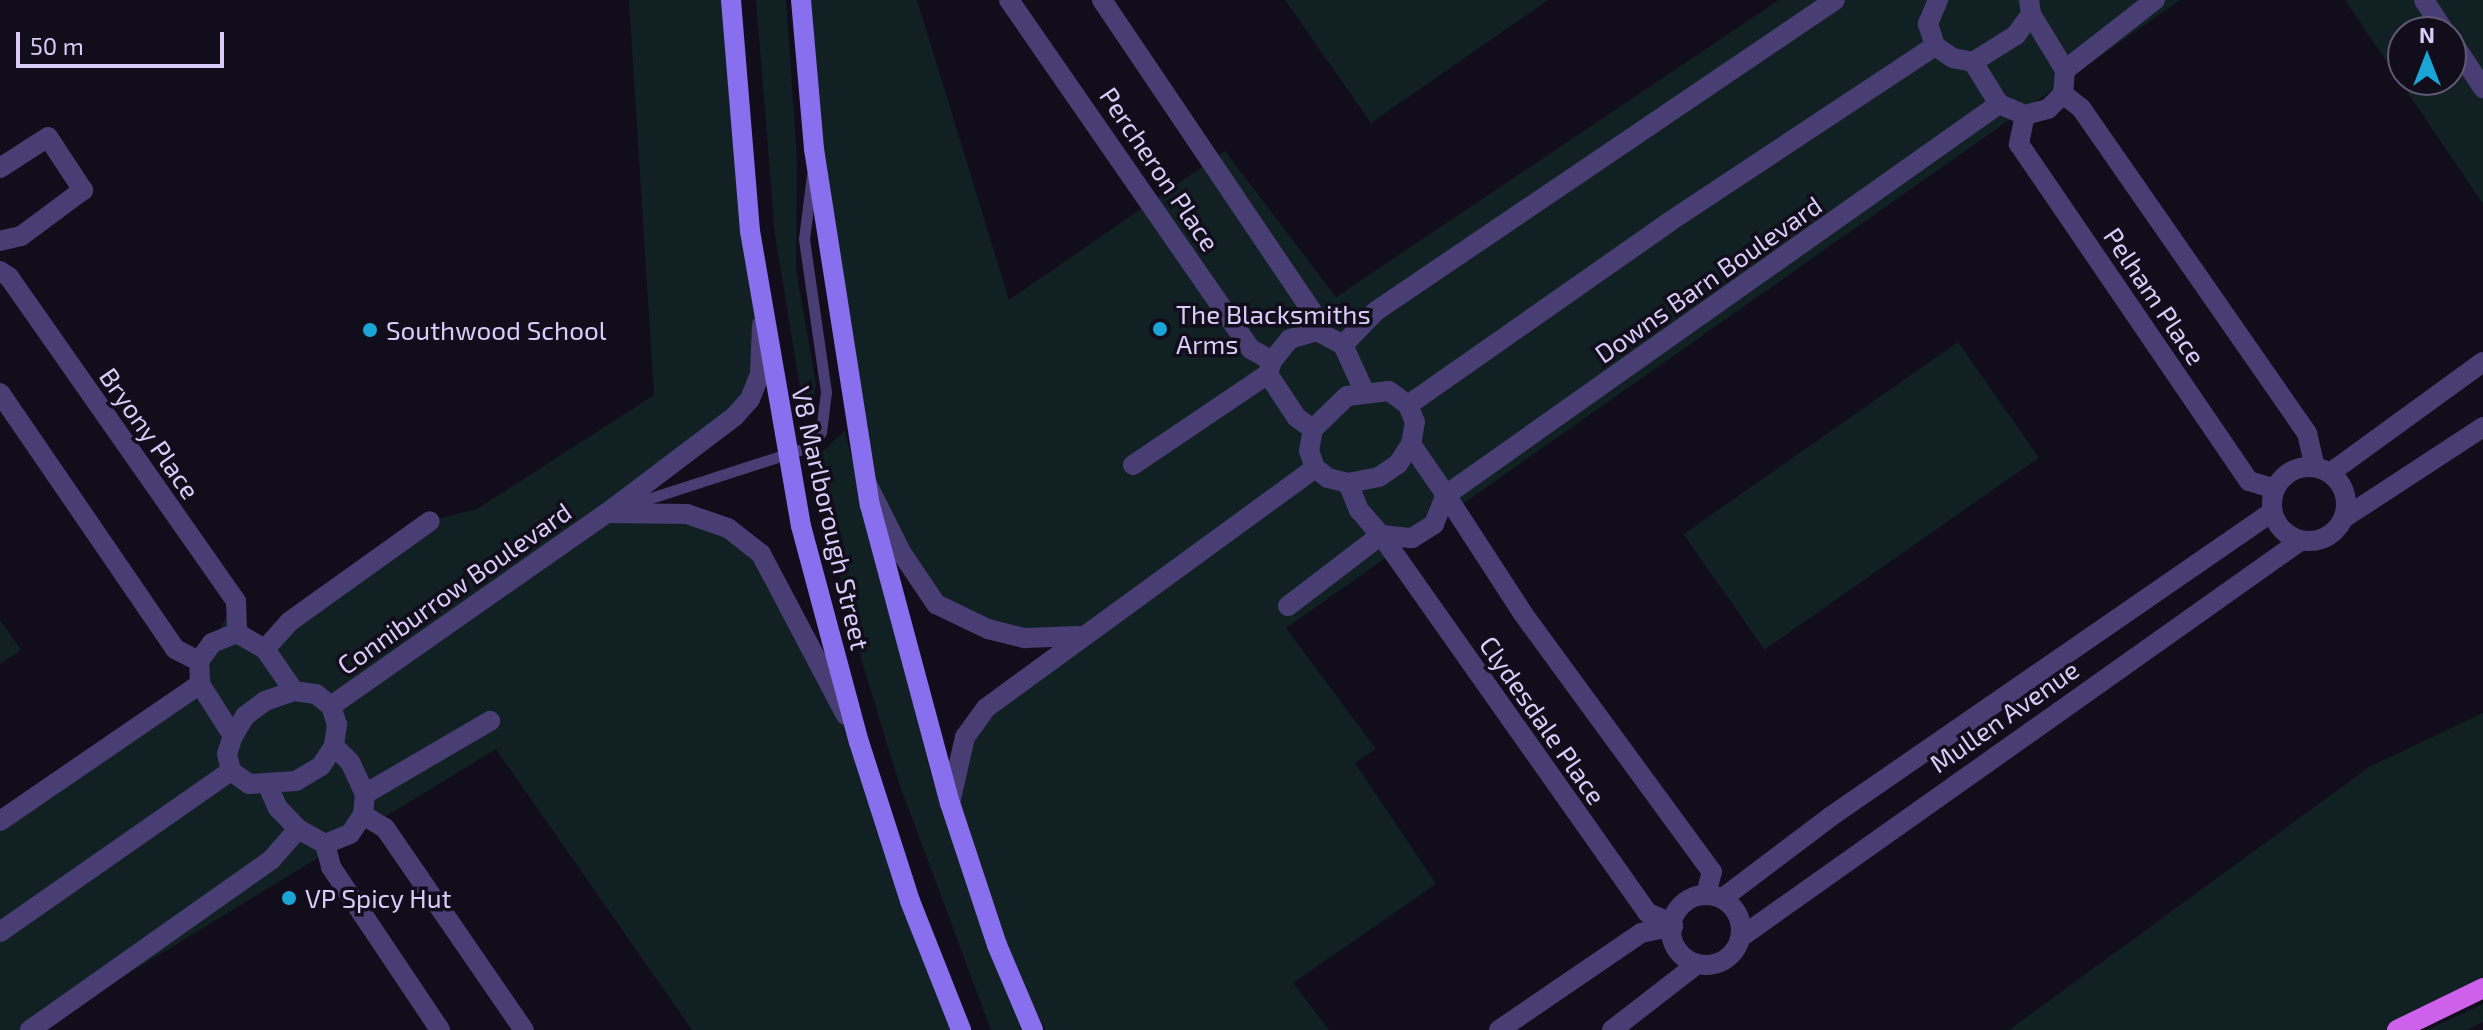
<!DOCTYPE html>
<style>
body{margin:0}
#map{position:relative;width:2483px;height:1030px;overflow:hidden;background:#110d1a;font-family:"Exo 2",sans-serif}
div>[style]{position:absolute}
.green>*{inset:0;background:#112123;transform-origin:0 0}
.lane>*{height:11px;margin:-5.5px;padding:0 5.5px;transform-origin:5.5px;border-radius:5.5px;background:#483e74}
.street>*{height:20px;margin:-10px;padding:0 10px;transform-origin:10px;border-radius:10px;background:#483e74}
.street>.ring{margin:-10px;padding:0;box-sizing:content-box;background:none;border:20px solid #483e74;border-radius:50%}
.secondary>*{height:20px;margin:-10px;padding:0 10px;transform-origin:10px;border-radius:10px;background:#876fed}
.primary>*{height:20px;margin:-10px;padding:0 10px;transform-origin:10px;border-radius:10px;background:#ce61eb}
.dots>*{width:22px;height:22px;translate:-50% -50%;box-sizing:border-box;border:4px solid #110d1a;border-radius:50%}
span{translate:-50% -50%;white-space:nowrap;text-align:center;line-height:1.15;-webkit-text-stroke:7px #110d1a;paint-order:stroke}
.street-label{font-size:26px;color:#d9ccf9}
.poi-label{font-size:26px;color:#d9ccf9}
.left{translate:0 -50%;text-align:left}
.north{position:absolute;left:2387px;top:16px;width:80px;height:80px;box-sizing:border-box;background:#110d1a;border:2px solid #615973;border-radius:50%;rotate:0deg;font-size:22px;font-weight:700;line-height:32px;text-align:center;color:#d9ccf9}
.north::after{content:'';display:block;margin:auto;width:28px;height:36px;background:#1ba5d6;clip-path:polygon(50% 0,100% 100%,50% 72%,0 100%)}
.scale{position:absolute;left:16px;top:32px;width:208px;height:36px;box-sizing:border-box;border:4px solid #d9ccf9;border-top:0;padding-left:10px;font-size:24px;line-height:28px;white-space:nowrap;color:#d9ccf9;-webkit-text-stroke:6px #110d1a;paint-order:stroke}
</style>
<div id="map">
<div class="green">
<i style="clip-path:polygon(629px 0,731px 0,763px 321px,750px 399px,608px 513px,687px 514px,761px 554px,858px 742px,961px 1030px,692px 1030px,496px 749px,36px 1030px,0 1030px,0 824px,186px 686px,236px 601px,237px 633px,266px 649px,430px 521px,477px 509px,654px 395px)"></i>
<i style="clip-path:polygon(756px 0,786px 0,797px 159px,796px 269px,816px 384px,812px 411px,804px 412px,775px 235px)"></i>
<i style="clip-path:polygon(801px 0,917px 0,1009px 300px,1225px 151px,1336px 297px,1779px 0,2180px 0,1286px 628px,1376px 749px,1355px 763px,1436px 884px,1293px 983px,1329px 1030px,1046px 1030px,997px 945px,950px 803px,965px 737px,1077px 637px,1025px 638px,936px 604px,865px 480px)"></i>
<i style="clip-path:polygon(1285px 0,1548px 0,1371px 123px)"></i>
<i style="clip-path:polygon(evenodd,2345px 0,2483px 0,2483px 204px,2345px 0,2403px 32px,2451px 32px,2451px 80px,2403px 80px,2403px 32px)"></i>
<i style="left:1958px;top:342px;width:141px;height:335px;rotate:55deg"></i>
<i style="clip-path:polygon(845px 431px,932px 779px,1025px 1030px,991px 1030px,899px 783px,852px 629px,814px 459px)"></i>
<i style="clip-path:polygon(0 620px,21px 650px,0 664px)"></i>
<i style="clip-path:polygon(2483px 713px,2483px 985px,2392px 1030px,2009px 1030px,2369px 767px)"></i>
<i style="clip-path:polygon(2483px 1004px,2483px 1022px,2467px 1030px,2427px 1030px)"></i>
</div>
<div class="lane">
<i style="left:626px;top:506px;width:192px;rotate:-17.9deg"></i>
<i style="left:809px;top:447px;width:19px;rotate:-51deg"></i>
<i style="left:821px;top:432px;width:40px;rotate:-82.9deg"></i>
<i style="left:826px;top:392px;width:155px;rotate:-98.2deg"></i>
<i style="left:804px;top:239px;width:64px;rotate:-82.9deg"></i>
</div>
<div class="street">
<i style="left:1009px;top:0;width:425px;rotate:55.3deg"></i>
<i style="left:1251px;top:349px;width:24px;rotate:30deg"></i>
<i style="left:1102px;top:0;width:375px;rotate:56deg"></i>
<i style="left:1312px;top:311px;width:21px;rotate:76deg"></i>
<i style="left:1938px;top:0;width:26px;rotate:113deg"></i>
<i style="left:1928px;top:24px;width:23px;rotate:72deg"></i>
<i style="left:1935px;top:46px;width:22px;rotate:34deg"></i>
<i style="left:1953px;top:58px;width:20px;rotate:11deg"></i>
<i style="left:1973px;top:62px;width:51px;rotate:-32.1deg"></i>
<i style="left:2016px;top:35px;width:26px;rotate:-54deg"></i>
<i style="left:2031px;top:14px;width:14px;rotate:-98deg"></i>
<i style="left:2424px;top:0;width:38px;rotate:57deg"></i>
<i style="left:2451px;top:40px;width:58px;rotate:56.3deg"></i>
<i style="left:1973px;top:62px;width:49px;rotate:58.2deg"></i>
<i style="left:1999px;top:104px;width:28px;rotate:23deg"></i>
<i style="left:2025px;top:115px;width:24px;rotate:-15deg"></i>
<i style="left:2048px;top:109px;width:21px;rotate:-45deg"></i>
<i style="left:2063px;top:94px;width:24px;rotate:-85deg"></i>
<i style="left:2065px;top:70px;width:66px;rotate:-121.3deg"></i>
<i style="left:2065px;top:70px;width:114px;rotate:-37.9deg"></i>
<i style="left:2063px;top:94px;width:23px;rotate:38deg"></i>
<i style="left:2081px;top:108px;width:396px;rotate:55.2deg"></i>
<i style="left:2307px;top:433px;width:35px;rotate:77deg"></i>
<i style="left:2025px;top:115px;width:30px;rotate:102deg"></i>
<i style="left:2019px;top:144px;width:408px;rotate:55.7deg"></i>
<i style="left:2249px;top:481px;width:27px;rotate:17deg"></i>
<i style="left:0;top:168px;width:57px;rotate:-32.9deg"></i>
<i style="left:48px;top:137px;width:64px;rotate:56.6deg"></i>
<i style="left:83px;top:190px;width:77px;rotate:143.4deg"></i>
<i style="left:21px;top:236px;width:22px;rotate:167deg"></i>
<i style="left:0;top:271px;width:11px;rotate:34deg"></i>
<i style="left:9px;top:277px;width:396px;rotate:55deg"></i>
<i style="left:236px;top:601px;width:32px;rotate:88deg"></i>
<i style="left:1343px;top:345px;width:47px;rotate:-45.9deg"></i>
<i style="left:1376px;top:311px;width:554px;rotate:-34.12deg"></i>
<i style="left:1389px;top:391px;width:24px;rotate:36deg"></i>
<i style="left:1408px;top:405px;width:18px;rotate:68deg"></i>
<i style="left:1415px;top:422px;width:22px;rotate:100deg"></i>
<i style="left:1411px;top:444px;width:24px;rotate:123deg"></i>
<i style="left:1398px;top:464px;width:23px;rotate:146deg"></i>
<i style="left:1379px;top:477px;width:32px;rotate:169deg"></i>
<i style="left:1348px;top:483px;width:21px;rotate:-166deg"></i>
<i style="left:1328px;top:478px;width:16px;rotate:-142deg"></i>
<i style="left:1315px;top:468px;width:18px;rotate:-109deg"></i>
<i style="left:1309px;top:451px;width:22px;rotate:-80deg"></i>
<i style="left:1313px;top:429px;width:47px;rotate:-44.1deg"></i>
<i style="left:1347px;top:396px;width:42px;rotate:-6.8deg"></i>
<i style="left:0;top:393px;width:310px;rotate:55.6deg"></i>
<i style="left:175px;top:649px;width:27px;rotate:27deg"></i>
<i style="left:1408px;top:405px;width:319px;rotate:-35deg"></i>
<i style="left:1669px;top:222px;width:319px;rotate:-33.5deg"></i>
<i style="left:1313px;top:429px;width:19px;rotate:-145deg"></i>
<i style="left:1297px;top:418px;width:53px;rotate:-123.4deg"></i>
<i style="left:1268px;top:374px;width:14px;rotate:-73deg"></i>
<i style="left:1272px;top:361px;width:28px;rotate:-51deg"></i>
<i style="left:1290px;top:339px;width:28px;rotate:-17deg"></i>
<i style="left:1317px;top:331px;width:30px;rotate:28deg"></i>
<i style="left:1343px;top:345px;width:53px;rotate:65.4deg"></i>
<i style="left:1133px;top:465px;width:163px;rotate:-34deg"></i>
<i class="ring" style="left:2272px;top:467px;width:54px;height:54px"></i>
<i style="left:2330px;top:473px;width:189px;rotate:-36deg"></i>
<i style="left:1348px;top:483px;width:29px;rotate:68deg"></i>
<i style="left:1359px;top:510px;width:33px;rotate:49deg"></i>
<i style="left:1381px;top:535px;width:31px;rotate:6deg"></i>
<i style="left:1412px;top:538px;width:26px;rotate:-32deg"></i>
<i style="left:1434px;top:524px;width:31px;rotate:-68deg"></i>
<i style="left:1446px;top:495px;width:62px;rotate:-124.5deg"></i>
<i style="left:867px;top:484px;width:76px;rotate:63.4deg"></i>
<i style="left:901px;top:552px;width:63px;rotate:56.1deg"></i>
<i style="left:936px;top:604px;width:58px;rotate:25.7deg"></i>
<i style="left:988px;top:629px;width:38px;rotate:14deg"></i>
<i style="left:1025px;top:638px;width:53px;rotate:-2.2deg"></i>
<i style="left:607px;top:513px;width:80px;rotate:0.7deg"></i>
<i style="left:687px;top:514px;width:43px;rotate:18.9deg"></i>
<i style="left:728px;top:528px;width:42px;rotate:38.2deg"></i>
<i style="left:761px;top:554px;width:182px;rotate:62.2deg"></i>
<i style="left:2344px;top:518px;width:166px;rotate:-33.2deg"></i>
<i style="left:1288px;top:606px;width:117px;rotate:-37.4deg"></i>
<i style="left:1381px;top:535px;width:463px;rotate:54.8deg"></i>
<i style="left:1648px;top:913px;width:26px;rotate:23deg"></i>
<i style="left:265px;top:649px;width:36px;rotate:-48deg"></i>
<i style="left:289px;top:622px;width:173px;rotate:-35.6deg"></i>
<i style="left:294px;top:691px;width:22px;rotate:8deg"></i>
<i style="left:316px;top:694px;width:19px;rotate:39deg"></i>
<i style="left:331px;top:706px;width:19px;rotate:72deg"></i>
<i style="left:337px;top:724px;width:22px;rotate:98deg"></i>
<i style="left:334px;top:746px;width:24px;rotate:123deg"></i>
<i style="left:321px;top:766px;width:29px;rotate:149deg"></i>
<i style="left:296px;top:781px;width:47px;rotate:176.3deg"></i>
<i style="left:249px;top:784px;width:22px;rotate:-144deg"></i>
<i style="left:231px;top:771px;width:17px;rotate:-103deg"></i>
<i style="left:227px;top:754px;width:19px;rotate:-72deg"></i>
<i style="left:233px;top:736px;width:23px;rotate:-59deg"></i>
<i style="left:245px;top:716px;width:25px;rotate:-37deg"></i>
<i style="left:265px;top:701px;width:31px;rotate:-19deg"></i>
<i style="left:331px;top:706px;width:337px;rotate:-35deg"></i>
<i style="left:607px;top:513px;width:159px;rotate:-37.1deg"></i>
<i style="left:734px;top:417px;width:24px;rotate:-48deg"></i>
<i style="left:750px;top:399px;width:27px;rotate:-68deg"></i>
<i style="left:760px;top:374px;width:49px;rotate:-87.7deg"></i>
<i style="left:233px;top:736px;width:62px;rotate:-122.4deg"></i>
<i style="left:200px;top:684px;width:23px;rotate:-92deg"></i>
<i style="left:199px;top:661px;width:22px;rotate:-54deg"></i>
<i style="left:212px;top:643px;width:27px;rotate:-22deg"></i>
<i style="left:237px;top:633px;width:32px;rotate:30deg"></i>
<i style="left:265px;top:649px;width:51px;rotate:55.4deg"></i>
<i style="left:268px;top:786px;width:24px;rotate:66deg"></i>
<i style="left:278px;top:808px;width:29px;rotate:46deg"></i>
<i style="left:298px;top:829px;width:31px;rotate:29deg"></i>
<i style="left:325px;top:844px;width:27px;rotate:-22deg"></i>
<i style="left:350px;top:834px;width:23px;rotate:-56deg"></i>
<i style="left:363px;top:815px;width:21px;rotate:-85deg"></i>
<i style="left:365px;top:794px;width:35px;rotate:-115deg"></i>
<i style="left:350px;top:762px;width:23px;rotate:-135deg"></i>
<i style="left:365px;top:794px;width:145px;rotate:-30.3deg"></i>
<i style="left:950px;top:803px;width:68px;rotate:-77.2deg"></i>
<i style="left:965px;top:737px;width:36px;rotate:-54deg"></i>
<i style="left:986px;top:708px;width:407px;rotate:-36.1deg"></i>
<i style="left:363px;top:815px;width:26px;rotate:31deg"></i>
<i style="left:385px;top:828px;width:245px;rotate:55.5deg"></i>
<i style="left:0;top:821px;width:242px;rotate:-34.4deg"></i>
<i style="left:325px;top:844px;width:24px;rotate:75deg"></i>
<i style="left:331px;top:867px;width:196px;rotate:56.2deg"></i>
<i style="left:1706px;top:894px;width:23px;rotate:-75deg"></i>
<i style="left:1712px;top:872px;width:322px;rotate:-126.2deg"></i>
<i style="left:1522px;top:612px;width:140px;rotate:-123deg"></i>
<i style="left:1446px;top:495px;width:677px;rotate:-35.26deg"></i>
<i class="ring" style="left:1671px;top:895px;width:50px;height:50px"></i>
<i style="left:1723px;top:898px;width:134px;rotate:-37.1deg"></i>
<i style="left:1830px;top:817px;width:537px;rotate:-34.61deg"></i>
<i style="left:0;top:932px;width:282px;rotate:-34.9deg"></i>
<i style="left:1741px;top:937px;width:685px;rotate:-35.31deg"></i>
<i style="left:30px;top:1030px;width:295px;rotate:-35.2deg"></i>
<i style="left:271px;top:860px;width:41px;rotate:-48.9deg"></i>
<i style="left:1499px;top:1030px;width:172px;rotate:-34.3deg"></i>
<i style="left:1641px;top:933px;width:33px;rotate:-12deg"></i>
<i style="left:1612px;top:1030px;width:108px;rotate:-37.8deg"></i>
</div>
<div class="secondary">
<i style="left:731px;top:0;width:232px;rotate:85.3deg"></i>
<i style="left:750px;top:231px;width:299px;rotate:80.2deg"></i>
<i style="left:801px;top:526px;width:224px;rotate:75deg"></i>
<i style="left:859px;top:742px;width:167px;rotate:72.2deg"></i>
<i style="left:910px;top:901px;width:139px;rotate:68.4deg"></i>
<i style="left:801px;top:0;width:150px;rotate:85deg"></i>
<i style="left:814px;top:149px;width:360px;rotate:81.1deg"></i>
<i style="left:870px;top:505px;width:309px;rotate:75deg"></i>
<i style="left:950px;top:803px;width:150px;rotate:71.7deg"></i>
<i style="left:997px;top:945px;width:92px;rotate:67deg"></i>
</div>
<div class="primary">
<i style="left:2397px;top:1030px;width:96px;rotate:-26deg"></i>
</div>
<div class="dots">
<i style="left:1160px;top:329px;background:#1ba5d6"></i>
<i style="left:370px;top:330px;background:#1ba5d6"></i>
<i style="left:289px;top:898px;background:#1ba5d6"></i>
</div>
<div class="street-label">
<span style="left:1160px;top:169px;rotate:56deg">Percheron Place</span>
<span style="left:1708px;top:279px;rotate:-35deg">Downs Barn Boulevard</span>
<span style="left:2155px;top:296px;rotate:56deg">Pelham Place</span>
<span style="left:150px;top:433px;rotate:55deg">Bryony Place</span>
<span style="left:831px;top:518px;rotate:77deg">V8 Marlborough Street</span>
<span style="left:454px;top:588px;rotate:-35deg">Conniburrow Boulevard</span>
<span style="left:2004px;top:716px;rotate:-35deg">Mullen Avenue</span>
<span style="left:1543px;top:720px;rotate:55deg">Clydesdale Place</span>
</div>
<div class="poi-label">
<span class="left" style="left:1176px;top:329px">The Blacksmiths<br>Arms</span>
<span class="left" style="left:386px;top:330px">Southwood School</span>
<span class="left" style="left:305px;top:898px">VP Spicy Hut</span>
</div>
<div class="north">N</div>
<div class="scale">50 m</div>
</div>
